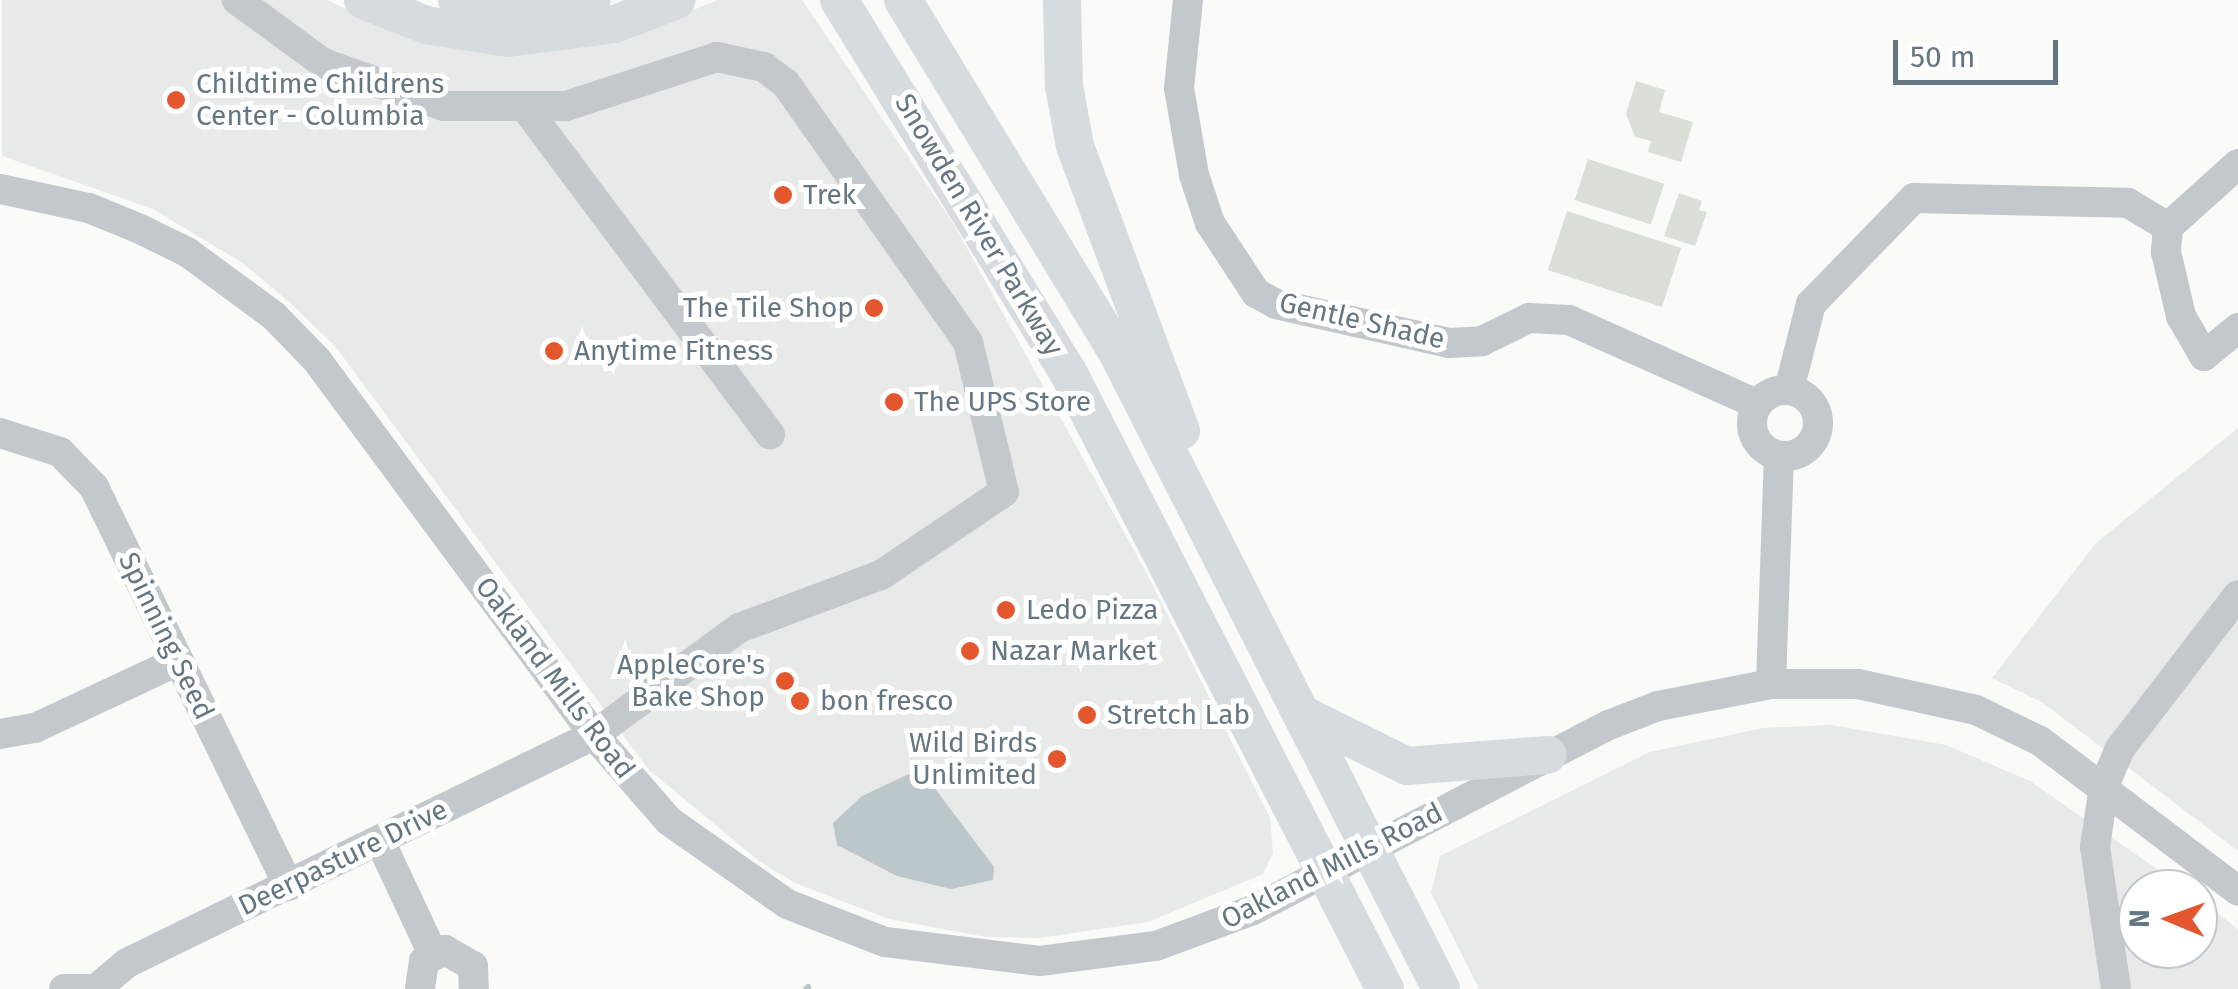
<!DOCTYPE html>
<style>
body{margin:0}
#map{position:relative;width:2238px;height:989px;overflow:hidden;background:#fafaf8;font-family:"Fira Sans",sans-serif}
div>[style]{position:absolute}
.built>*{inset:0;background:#e8e9e9}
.green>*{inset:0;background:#dadfd7;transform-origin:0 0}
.water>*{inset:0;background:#bbc7cb}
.stream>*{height:6px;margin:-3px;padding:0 3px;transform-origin:3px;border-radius:3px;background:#bbc7cb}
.minor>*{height:30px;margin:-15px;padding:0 15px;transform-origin:15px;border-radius:15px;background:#c3c8cc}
.minor>.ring{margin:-15px;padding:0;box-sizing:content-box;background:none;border:30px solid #c3c8cc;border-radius:50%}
.major>*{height:38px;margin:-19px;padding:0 19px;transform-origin:19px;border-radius:19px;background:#d6dbdf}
.dots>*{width:28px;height:28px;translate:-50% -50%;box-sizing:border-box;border:5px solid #fff;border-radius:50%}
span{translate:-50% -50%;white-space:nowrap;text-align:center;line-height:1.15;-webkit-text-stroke:10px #fff;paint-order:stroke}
.poi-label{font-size:28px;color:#657683}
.left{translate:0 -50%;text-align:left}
.right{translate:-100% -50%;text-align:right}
.street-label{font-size:28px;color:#657683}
.north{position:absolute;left:2118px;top:869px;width:100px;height:100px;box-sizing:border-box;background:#fff;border:2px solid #c1c8cd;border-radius:50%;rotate:271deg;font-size:28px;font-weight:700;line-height:40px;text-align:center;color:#657683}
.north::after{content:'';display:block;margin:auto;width:35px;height:45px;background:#e4572e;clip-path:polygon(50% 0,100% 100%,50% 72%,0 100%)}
.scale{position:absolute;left:1893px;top:40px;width:165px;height:45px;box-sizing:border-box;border:5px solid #657683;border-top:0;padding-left:12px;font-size:30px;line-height:35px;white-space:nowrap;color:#657683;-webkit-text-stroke:8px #fff;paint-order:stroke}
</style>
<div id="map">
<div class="built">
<i style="clip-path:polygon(2px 0,327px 0,419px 43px,507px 55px,619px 42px,717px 0,802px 0,953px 223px,1147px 574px,1270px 818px,1273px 853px,1263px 874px,1148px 922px,1039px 938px,986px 937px,889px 919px,795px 883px,759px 861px,649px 770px,335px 346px,289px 302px,244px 264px,153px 209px,2px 156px)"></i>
<i style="clip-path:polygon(2238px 428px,2238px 851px,2043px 703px,1992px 678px,2096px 543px)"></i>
<i style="clip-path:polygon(1831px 725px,1946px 745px,2030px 781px,2186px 889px,2138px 889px,2138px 949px,2198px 949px,2198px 898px,2238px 929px,2238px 989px,1479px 989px,1431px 893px,1440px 856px,1650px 752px,1763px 728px)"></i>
</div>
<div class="green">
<i style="clip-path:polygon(1636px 81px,1665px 90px,1659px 112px,1693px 122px,1681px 162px,1648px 152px,1651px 141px,1635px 137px,1626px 114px)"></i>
<i style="left:1588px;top:159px;width:80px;height:43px;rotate:18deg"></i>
<i style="clip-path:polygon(1679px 193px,1702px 201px,1699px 210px,1707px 212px,1695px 246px,1664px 236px)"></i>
<i style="left:1567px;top:211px;width:120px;height:62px;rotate:18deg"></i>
</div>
<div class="water">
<i style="clip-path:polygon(913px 772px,924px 774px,994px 867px,993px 880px,951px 889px,897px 876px,837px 845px,833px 823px,862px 796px)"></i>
</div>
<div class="stream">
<i style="left:806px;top:989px;width:3px;rotate:-45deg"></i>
</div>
<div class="minor">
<i style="left:1188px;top:0;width:88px;rotate:95.8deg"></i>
<i style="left:1179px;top:88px;width:88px;rotate:80.2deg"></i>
<i style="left:1194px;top:175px;width:51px;rotate:71.6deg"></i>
<i style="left:1210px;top:223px;width:84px;rotate:56.7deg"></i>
<i style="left:1256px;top:293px;width:23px;rotate:29deg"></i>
<i style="left:1276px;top:304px;width:177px;rotate:12.7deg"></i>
<i style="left:1449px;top:343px;width:33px;rotate:-3deg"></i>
<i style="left:1482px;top:341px;width:52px;rotate:-26.1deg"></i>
<i style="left:1529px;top:318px;width:40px;rotate:2.9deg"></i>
<i style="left:1569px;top:320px;width:206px;rotate:24.1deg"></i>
<i style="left:528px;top:111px;width:404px;rotate:53.2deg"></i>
<i style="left:2238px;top:164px;width:94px;rotate:138deg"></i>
<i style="left:2168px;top:227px;width:25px;rotate:95deg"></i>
<i style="left:2166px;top:252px;width:66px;rotate:76.8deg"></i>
<i style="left:2181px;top:316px;width:46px;rotate:60.1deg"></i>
<i style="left:2204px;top:356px;width:44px;rotate:-39.5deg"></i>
<i style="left:0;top:189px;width:91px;rotate:12.1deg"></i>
<i style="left:89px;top:208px;width:53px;rotate:22.2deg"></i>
<i style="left:138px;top:228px;width:55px;rotate:26.1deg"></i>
<i style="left:187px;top:252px;width:108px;rotate:36.3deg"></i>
<i style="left:274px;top:316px;width:60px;rotate:45.7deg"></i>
<i style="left:316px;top:359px;width:468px;rotate:53.5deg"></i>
<i style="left:594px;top:735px;width:114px;rotate:48.9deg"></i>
<i style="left:669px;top:821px;width:144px;rotate:35.1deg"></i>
<i style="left:787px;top:904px;width:105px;rotate:21.2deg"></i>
<i style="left:885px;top:942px;width:156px;rotate:7deg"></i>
<i style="left:1040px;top:961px;width:117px;rotate:-7.4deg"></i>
<i style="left:1156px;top:946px;width:103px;rotate:-20.4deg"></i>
<i style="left:1253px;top:910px;width:401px;rotate:-27.5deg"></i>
<i style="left:1609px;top:725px;width:53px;rotate:-21.2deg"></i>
<i style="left:1658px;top:706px;width:115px;rotate:-11deg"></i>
<i style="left:1771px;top:684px;width:87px"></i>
<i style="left:1858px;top:684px;width:121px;rotate:12.4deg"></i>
<i style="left:1976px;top:710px;width:71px;rotate:25.8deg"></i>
<i style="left:2040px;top:741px;width:248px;rotate:37.1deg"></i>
<i class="ring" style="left:1752px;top:390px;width:36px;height:36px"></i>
<i style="left:1789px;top:390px;width:89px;rotate:-75.7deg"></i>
<i style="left:1811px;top:304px;width:148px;rotate:-45.8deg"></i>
<i style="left:1914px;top:198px;width:214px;rotate:1.3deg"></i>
<i style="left:2128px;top:203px;width:47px;rotate:31deg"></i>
<i style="left:0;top:433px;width:63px;rotate:17.6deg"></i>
<i style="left:60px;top:452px;width:49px;rotate:45.8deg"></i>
<i style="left:94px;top:487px;width:444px;rotate:64deg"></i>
<i style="left:1771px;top:684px;width:228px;rotate:-88deg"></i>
<i style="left:0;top:734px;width:36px;rotate:-10deg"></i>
<i style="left:35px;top:728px;width:158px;rotate:-25.1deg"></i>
<i style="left:380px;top:841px;width:125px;rotate:64.9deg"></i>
<i style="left:64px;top:989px;width:30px"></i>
<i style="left:96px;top:989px;width:40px;rotate:-40deg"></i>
<i style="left:127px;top:963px;width:520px;rotate:-26.02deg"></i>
<i style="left:594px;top:735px;width:180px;rotate:-36.4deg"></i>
<i style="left:739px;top:628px;width:152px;rotate:-20.5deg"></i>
<i style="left:881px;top:575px;width:148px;rotate:-34deg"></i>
<i style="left:1004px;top:492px;width:154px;rotate:-103.5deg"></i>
<i style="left:968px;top:342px;width:317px;rotate:-125.2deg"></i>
<i style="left:785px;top:83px;width:26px;rotate:-143deg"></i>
<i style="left:764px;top:67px;width:48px;rotate:-168deg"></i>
<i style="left:717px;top:57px;width:159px;rotate:162deg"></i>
<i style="left:566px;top:106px;width:122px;rotate:180deg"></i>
<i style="left:444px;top:106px;width:128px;rotate:-160.4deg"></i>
<i style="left:323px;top:63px;width:107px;rotate:-143.8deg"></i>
<i style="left:420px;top:989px;width:28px;rotate:-82deg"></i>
<i style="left:424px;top:961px;width:24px;rotate:-28deg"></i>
<i style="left:445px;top:950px;width:32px;rotate:30deg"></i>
<i style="left:473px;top:966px;width:23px;rotate:88deg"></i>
<i style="left:2116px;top:989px;width:144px;rotate:-98.4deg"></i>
<i style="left:2095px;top:847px;width:62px;rotate:-81.6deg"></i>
<i style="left:2104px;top:786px;width:39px;rotate:-67deg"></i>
<i style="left:2119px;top:750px;width:195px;rotate:-52.5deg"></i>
</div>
<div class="major">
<i style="left:363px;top:0;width:68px;rotate:21.6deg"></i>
<i style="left:426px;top:25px;width:83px;rotate:9deg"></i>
<i style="left:508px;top:38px;width:108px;rotate:-7.5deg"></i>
<i style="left:615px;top:24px;width:66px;rotate:-21.2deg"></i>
<i style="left:457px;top:0;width:53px;rotate:8.7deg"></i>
<i style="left:509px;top:8px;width:83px;rotate:-5.5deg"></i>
<i style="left:839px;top:0;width:437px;rotate:58.4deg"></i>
<i style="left:1068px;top:372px;width:694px;rotate:62.81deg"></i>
<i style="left:903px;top:0;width:407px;rotate:58.7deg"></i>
<i style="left:1115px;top:348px;width:719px;rotate:63.04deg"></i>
<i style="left:1062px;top:0;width:86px;rotate:88.7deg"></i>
<i style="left:1064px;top:86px;width:61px;rotate:79.6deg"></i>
<i style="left:1075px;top:146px;width:304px;rotate:69.6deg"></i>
<i style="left:1304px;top:715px;width:115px;rotate:26.3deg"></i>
<i style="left:1407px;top:766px;width:141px;rotate:-4.5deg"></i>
</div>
<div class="dots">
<i style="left:176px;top:100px;background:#e4572e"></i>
<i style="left:783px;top:195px;background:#e4572e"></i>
<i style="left:874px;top:308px;background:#e4572e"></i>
<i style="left:554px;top:351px;background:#e4572e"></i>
<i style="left:894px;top:402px;background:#e4572e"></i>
<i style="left:1006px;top:610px;background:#e4572e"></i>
<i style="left:970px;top:651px;background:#e4572e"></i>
<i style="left:785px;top:681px;background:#e4572e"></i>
<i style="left:800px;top:701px;background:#e4572e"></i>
<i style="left:1087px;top:715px;background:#e4572e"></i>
<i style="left:1057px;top:759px;background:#e4572e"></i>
</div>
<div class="poi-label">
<span class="left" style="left:196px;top:100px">Childtime Childrens<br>Center - Columbia</span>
<span class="left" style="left:803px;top:195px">Trek</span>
<span class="right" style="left:854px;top:308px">The Tile Shop</span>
<span class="left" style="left:574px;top:351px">Anytime Fitness</span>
<span class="left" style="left:914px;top:402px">The UPS Store</span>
<span class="left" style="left:1026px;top:610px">Ledo Pizza</span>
<span class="left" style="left:990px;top:651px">Nazar Market</span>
<span class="right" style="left:765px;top:681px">AppleCore's<br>Bake Shop</span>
<span class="left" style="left:820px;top:701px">bon fresco</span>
<span class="left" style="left:1107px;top:715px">Stretch Lab</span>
<span class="right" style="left:1037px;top:759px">Wild Birds<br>Unlimited</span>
</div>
<div class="street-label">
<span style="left:979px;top:225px;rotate:59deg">Snowden River Parkway</span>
<span style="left:1362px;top:321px;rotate:13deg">Gentle Shade</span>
<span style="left:166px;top:636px;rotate:64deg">Spinning Seed</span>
<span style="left:555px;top:678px;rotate:53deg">Oakland Mills Road</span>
<span style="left:343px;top:858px;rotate:-26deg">Deerpasture Drive</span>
<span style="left:1332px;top:866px;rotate:-27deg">Oakland Mills Road</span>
</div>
<div class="north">N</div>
<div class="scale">50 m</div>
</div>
